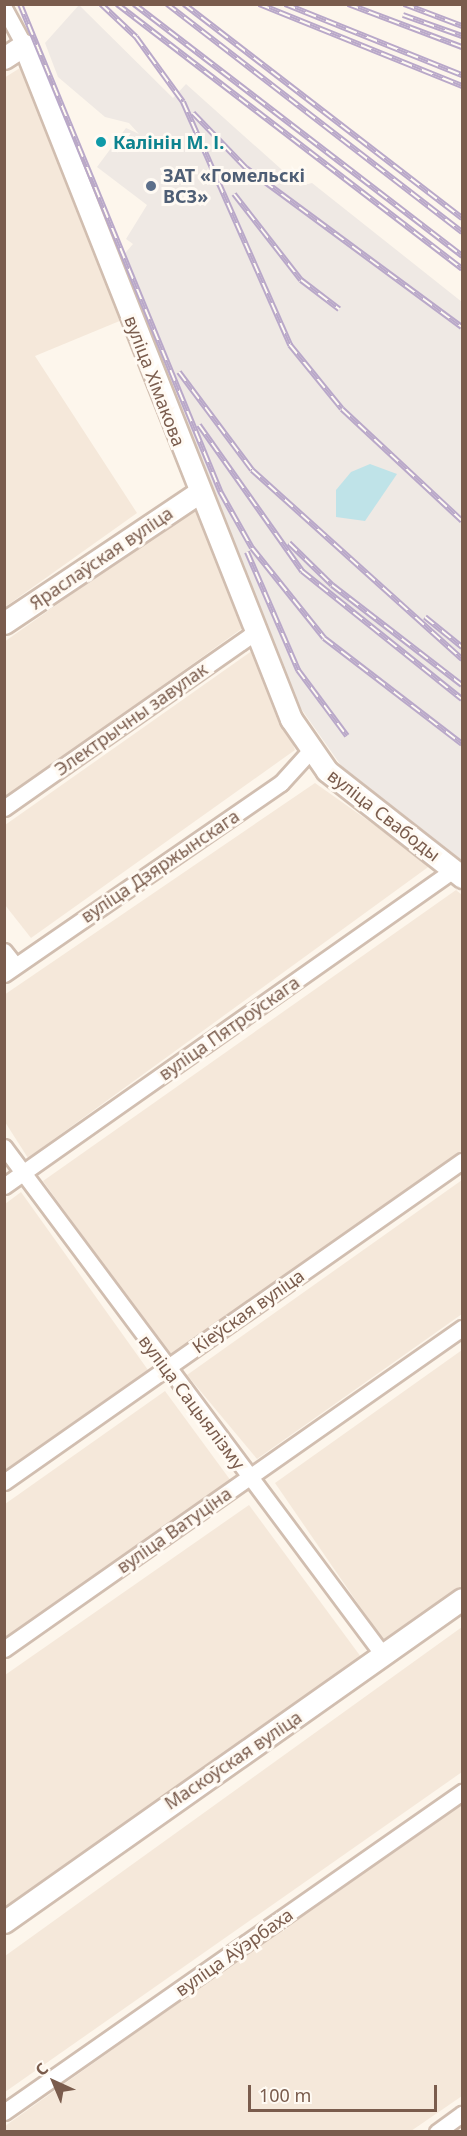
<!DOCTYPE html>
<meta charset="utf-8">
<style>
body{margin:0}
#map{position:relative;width:467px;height:2136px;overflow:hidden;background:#fdf6ec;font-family:"Noto Sans",sans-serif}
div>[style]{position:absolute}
.residential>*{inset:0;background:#f5e8da}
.industrial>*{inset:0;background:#efe9e4}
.water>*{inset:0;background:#bfe3e8}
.roads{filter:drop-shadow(2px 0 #d1beb0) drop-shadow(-2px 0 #d1beb0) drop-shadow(0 2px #d1beb0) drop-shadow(0 -2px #d1beb0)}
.street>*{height:15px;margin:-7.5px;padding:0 7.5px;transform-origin:7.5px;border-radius:7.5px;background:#fff}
.secondary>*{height:21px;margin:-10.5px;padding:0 10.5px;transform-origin:10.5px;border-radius:10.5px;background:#fff}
.rail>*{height:6px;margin-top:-3px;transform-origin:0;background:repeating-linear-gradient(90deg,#fffaf3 0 11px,#b9a8c9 0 22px);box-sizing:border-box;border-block:2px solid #b9a8c9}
.dots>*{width:16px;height:16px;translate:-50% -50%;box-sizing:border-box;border:3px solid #fffaf3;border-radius:50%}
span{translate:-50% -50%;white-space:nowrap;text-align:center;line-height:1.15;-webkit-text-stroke:6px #fffaf3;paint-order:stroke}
.culture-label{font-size:18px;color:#0d838f;font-weight:700}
.left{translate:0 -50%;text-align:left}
.service-label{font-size:18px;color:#4e5e75;font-weight:700}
.street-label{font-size:18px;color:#7a5c4d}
.frame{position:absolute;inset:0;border:6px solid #7a5c4d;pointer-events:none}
.north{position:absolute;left:24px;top:2052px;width:60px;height:60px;-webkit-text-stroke:4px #fffaf3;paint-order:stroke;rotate:316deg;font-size:16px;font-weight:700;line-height:24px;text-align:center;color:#7a5c4d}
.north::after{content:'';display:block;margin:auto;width:21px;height:27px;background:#7a5c4d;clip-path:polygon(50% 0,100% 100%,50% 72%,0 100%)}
.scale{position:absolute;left:248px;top:2085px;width:189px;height:27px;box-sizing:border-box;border:3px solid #7a5c4d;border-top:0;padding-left:8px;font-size:18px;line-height:21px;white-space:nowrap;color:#7a5c4d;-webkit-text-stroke:4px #fffaf3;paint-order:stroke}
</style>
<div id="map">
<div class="residential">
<i style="clip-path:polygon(20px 68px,122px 320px,35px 356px,137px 513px,5px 607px,4px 78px)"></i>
<i style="clip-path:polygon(195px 507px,247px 625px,5px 798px,4px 642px)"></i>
<i style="clip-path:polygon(256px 648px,295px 750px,31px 938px,5px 905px,5px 825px)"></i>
<i style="clip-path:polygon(315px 783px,431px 865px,28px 1158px,5px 1122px,4px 995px)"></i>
<i style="clip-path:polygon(456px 890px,462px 895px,462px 1151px,172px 1359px,43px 1181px)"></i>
<i style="clip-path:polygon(462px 1180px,462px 1314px,257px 1459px,187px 1375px)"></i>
<i style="clip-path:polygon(21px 1192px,148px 1370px,5px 1470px,5px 1204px)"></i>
<i style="clip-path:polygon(462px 1350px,462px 1588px,385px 1643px,275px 1483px)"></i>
<i style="clip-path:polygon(165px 1391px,231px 1481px,5px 1640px,5px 1504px)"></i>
<i style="clip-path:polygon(249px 1505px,361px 1657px,5px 1912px,5px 1675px)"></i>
<i style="clip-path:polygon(462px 1627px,462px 1772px,5px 2092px,5px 1956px)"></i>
<i style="clip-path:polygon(462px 1801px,462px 2096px,411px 2131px,5px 2131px,5px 2126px)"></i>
</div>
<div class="industrial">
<i style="clip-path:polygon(79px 5px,173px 98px,186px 84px,300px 186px,312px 183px,462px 302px,462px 861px,347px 774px,295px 700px,120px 259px,133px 244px,126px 239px,147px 205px,97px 167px,126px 128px,139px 134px,129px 123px,105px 117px,58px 77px,45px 43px)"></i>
</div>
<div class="water">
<i style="clip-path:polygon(370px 464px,397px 474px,365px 521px,336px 517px,336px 490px,351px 472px)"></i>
</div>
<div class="roads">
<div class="street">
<i style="left:4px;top:8px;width:42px;rotate:61.6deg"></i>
<i style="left:4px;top:808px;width:309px;rotate:-35deg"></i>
<i style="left:4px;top:951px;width:18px;rotate:52deg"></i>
<i style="left:4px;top:974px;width:336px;rotate:-34.6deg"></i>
<i style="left:281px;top:783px;width:43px;rotate:-47.8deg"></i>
<i style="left:4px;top:1147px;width:634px;rotate:53.27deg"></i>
<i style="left:4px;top:1186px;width:549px;rotate:-35.14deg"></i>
<i style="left:4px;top:1482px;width:559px;rotate:-35.03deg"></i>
<i style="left:4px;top:1649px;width:559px;rotate:-35.03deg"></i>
<i style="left:4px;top:2112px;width:559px;rotate:-34.94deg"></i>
<i style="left:437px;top:2132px;width:31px;rotate:-36deg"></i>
</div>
<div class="secondary">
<i style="left:4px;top:58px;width:24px;rotate:-33deg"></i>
<i style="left:24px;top:45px;width:725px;rotate:68.39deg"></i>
<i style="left:291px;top:719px;width:63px;rotate:55.3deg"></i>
<i style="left:327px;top:771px;width:172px;rotate:38.1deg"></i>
<i style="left:4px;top:623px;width:234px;rotate:-33.8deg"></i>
<i style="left:4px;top:1922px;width:560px;rotate:-35.19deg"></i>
</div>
</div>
<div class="rail">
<i style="left:20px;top:4px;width:529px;rotate:67.66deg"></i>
<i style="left:221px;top:493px;width:63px;rotate:60.6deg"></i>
<i style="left:252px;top:548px;width:115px;rotate:51.3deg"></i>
<i style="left:324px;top:638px;width:174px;rotate:37.5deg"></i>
<i style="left:101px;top:4px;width:48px;rotate:43.3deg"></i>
<i style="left:136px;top:37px;width:80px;rotate:54.1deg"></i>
<i style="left:183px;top:102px;width:266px;rotate:66.2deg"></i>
<i style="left:290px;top:345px;width:82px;rotate:50.9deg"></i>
<i style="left:342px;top:409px;width:164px;rotate:43deg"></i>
<i style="left:117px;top:4px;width:435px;rotate:37.5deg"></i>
<i style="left:134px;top:4px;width:414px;rotate:37.5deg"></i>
<i style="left:167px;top:4px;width:373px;rotate:37.7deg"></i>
<i style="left:184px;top:4px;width:351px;rotate:37.6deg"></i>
<i style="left:259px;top:4px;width:219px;rotate:22deg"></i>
<i style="left:285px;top:4px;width:191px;rotate:21.9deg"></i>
<i style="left:348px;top:4px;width:122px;rotate:20.7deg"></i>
<i style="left:404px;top:4px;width:62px;rotate:20.8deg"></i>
<i style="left:403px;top:15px;width:63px;rotate:19.6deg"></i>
<i style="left:193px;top:113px;width:76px;rotate:46.1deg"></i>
<i style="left:246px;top:168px;width:268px;rotate:36.4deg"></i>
<i style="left:234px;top:194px;width:109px;rotate:52.1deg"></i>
<i style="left:301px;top:280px;width:48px;rotate:37.3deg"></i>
<i style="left:179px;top:372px;width:122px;rotate:53.3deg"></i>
<i style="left:252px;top:470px;width:283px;rotate:42deg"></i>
<i style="left:199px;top:425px;width:179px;rotate:54.8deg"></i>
<i style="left:302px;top:571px;width:205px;rotate:38.7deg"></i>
<i style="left:289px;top:543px;width:60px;rotate:44.3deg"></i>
<i style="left:332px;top:585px;width:164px;rotate:37.6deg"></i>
<i style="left:247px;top:552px;width:129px;rotate:66.6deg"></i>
<i style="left:298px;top:670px;width:82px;rotate:53.4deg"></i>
<i style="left:425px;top:617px;width:48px;rotate:39deg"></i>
</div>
<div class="dots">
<i style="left:101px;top:142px;background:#0f9aa8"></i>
<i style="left:151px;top:186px;background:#5c6f8a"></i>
</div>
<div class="culture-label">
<span class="left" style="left:113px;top:142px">Калінін М. І.</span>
</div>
<div class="service-label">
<span class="left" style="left:163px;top:186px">ЗАТ «Гомельскі<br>ВСЗ»</span>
</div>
<div class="street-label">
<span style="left:155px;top:381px;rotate:69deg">вуліца Хімакова</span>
<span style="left:101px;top:558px;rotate:-34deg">Яраслаўская вуліца</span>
<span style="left:131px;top:719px;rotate:-35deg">Электрычны завулак</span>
<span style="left:384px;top:815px;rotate:38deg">вуліца Свабоды</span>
<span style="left:160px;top:866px;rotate:-34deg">вуліца Дзяржынскага</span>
<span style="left:229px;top:1028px;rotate:-35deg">вуліца Пятроўскага</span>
<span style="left:248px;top:1311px;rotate:-35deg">Кіеўская вуліца</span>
<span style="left:192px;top:1402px;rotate:53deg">вуліца Сацыялізму</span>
<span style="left:174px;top:1530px;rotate:-35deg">вуліца Ватуціна</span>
<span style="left:233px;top:1760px;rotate:-34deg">Маскоўская вуліца</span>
<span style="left:234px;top:1952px;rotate:-35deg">вуліца Аўэрбаха</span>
</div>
<div class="frame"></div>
<div class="north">С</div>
<div class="scale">100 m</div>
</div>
